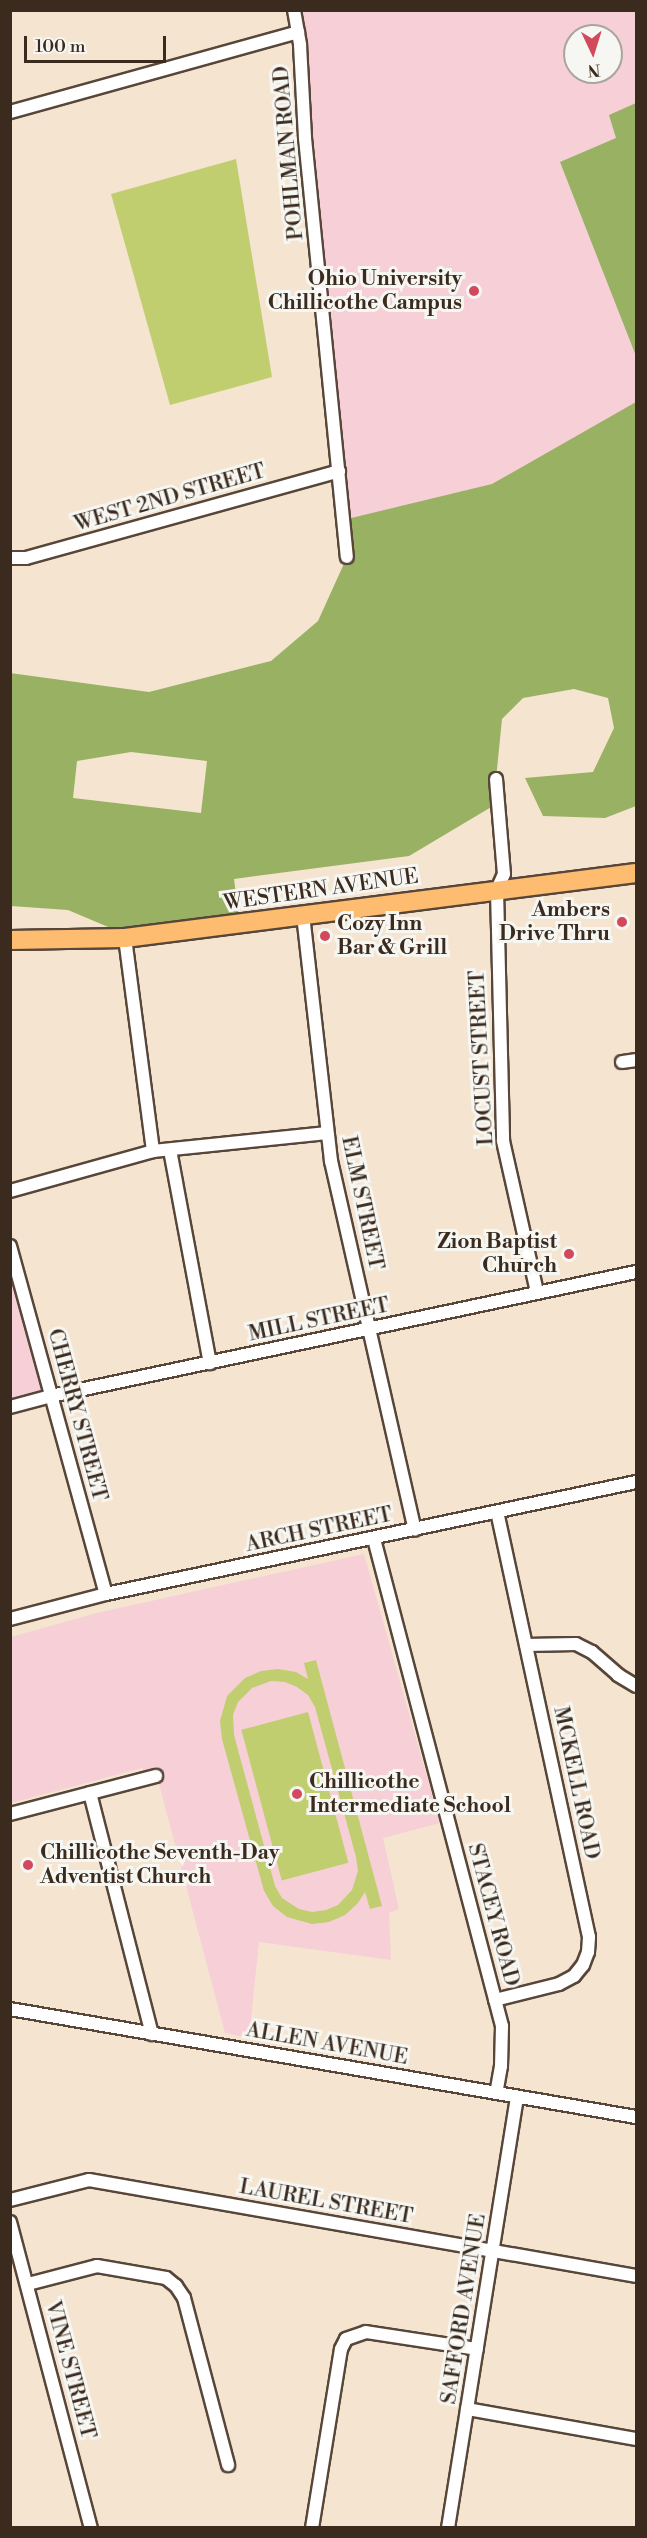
<!DOCTYPE html>
<style>
body{margin:0}
#map{position:relative;width:647px;height:2538px;overflow:hidden;background:#f5e4d0;font-family:"Libre Bodoni",serif}
div>[style]{position:absolute}
.built>*{inset:0;background:#f6cfd7}
.green>*{inset:0;background:#c1ce70;transform-origin:0 0}
.forest>*{inset:0;background:#98b162}
.roads{filter:drop-shadow(2px 0 #574639) drop-shadow(-2px 0 #574639) drop-shadow(0 2px #574639) drop-shadow(0 -2px #574639)}
.minor>*{height:12px;margin:-6px;padding:0 6px;transform-origin:6px;border-radius:6px;background:#fff}
.primary>*{height:18px;margin:-9px;padding:0 9px;transform-origin:9px;border-radius:9px;background:#fdbc6f}
.dots>*{width:16px;height:16px;translate:-50% -50%;box-sizing:border-box;border:3px solid #f6f6f2;border-radius:50%}
span{translate:-50% -50%;white-space:nowrap;text-align:center;line-height:1.15;-webkit-text-stroke:6px #f6f6f2;paint-order:stroke}
.street-label{font-size:21px;color:#3b2a1e}
.poi-label{font-size:21px;color:#3b2a1e;font-weight:700}
.right{translate:-100% -50%;text-align:right}
.left{translate:0 -50%;text-align:left}
.frame{position:absolute;inset:0;border:12px solid #3b2a1e;pointer-events:none}
.north{position:absolute;left:563px;top:24px;width:60px;height:60px;box-sizing:border-box;background:#f6f6f2;border:2px solid #aba49d;border-radius:50%;rotate:176deg;font-size:16px;font-weight:700;line-height:24px;text-align:center;color:#3b2a1e}
.north::after{content:'';display:block;margin:auto;width:21px;height:27px;background:#d1495b;clip-path:polygon(50% 0,100% 100%,50% 72%,0 100%)}
.scale{position:absolute;left:24px;top:36px;width:142px;height:27px;box-sizing:border-box;border:3px solid #3b2a1e;border-top:0;padding-left:8px;font-size:18px;line-height:21px;white-space:nowrap;color:#3b2a1e;-webkit-text-stroke:4px #f6f6f2;paint-order:stroke}
</style>
<div id="map">
<div class="built">
<i style="clip-path:polygon(evenodd,299px 11px,636px 11px,636px 412px,498px 490px,350px 521px,310px 130px,303px 25px,299px 11px,575px 36px,611px 36px,611px 72px,575px 72px,575px 36px)"></i>
<i style="clip-path:polygon(10px 1266px,43px 1391px,11px 1400px,10px 1400px)"></i>
<i style="clip-path:polygon(364px 1554px,440px 1823px,383px 1838px,399px 1909px,389px 1913px,391px 1960px,259px 1942px,249px 2038px,225px 2033px,159px 1784px,142px 1768px,11px 1803px,11px 1637px,97px 1613px)"></i>
</div>
<div class="green">
<i style="clip-path:polygon(236px 159px,272px 377px,170px 405px,111px 194px)"></i>
<i style="clip-path:polygon(evenodd,316px 1660px,382px 1906px,370px 1909px,365px 1892px,358px 1903px,345px 1915px,329px 1922px,312px 1924px,287px 1917px,273px 1906px,264px 1891px,222px 1739px,220px 1721px,227px 1696px,245px 1678px,261px 1671px,278px 1669px,296px 1672px,308px 1679px,304px 1663px,316px 1660px,271px 1681px,285px 1682px,297px 1687px,308px 1695px,315px 1707px,356px 1857px,358px 1871px,352px 1890px,338px 1905px,326px 1910px,312px 1912px,299px 1909px,282px 1898px,275px 1886px,234px 1735px,233px 1715px,238px 1702px,252px 1688px,271px 1681px)"></i>
<i style="left:308px;top:1712px;width:156px;height:69px;rotate:75deg"></i>
</div>
<div class="forest">
<i style="clip-path:polygon(636px 103px,636px 356px,560px 162px,616px 138px,609px 115px)"></i>
<i style="clip-path:polygon(evenodd,636px 402px,636px 806px,605px 818px,543px 816px,525px 778px,593px 772px,614px 728px,608px 698px,574px 689px,523px 698px,502px 719px,496px 779px,498px 803px,409px 856px,234px 879px,239px 918px,120px 932px,68px 910px,11px 906px,10px 673px,149px 692px,271px 661px,318px 621px,347px 557px,343px 520px,492px 484px,636px 402px,131px 752px,207px 761px,201px 813px,73px 798px,77px 761px,131px 752px)"></i>
</div>
<div class="roads">
<div class="minor">
<i style="left:294px;top:10px;width:36px;rotate:80deg"></i>
<i style="left:300px;top:45px;width:93px;rotate:86.9deg"></i>
<i style="left:305px;top:138px;width:421px;rotate:84.3deg"></i>
<i style="left:10px;top:112px;width:299px;rotate:-15.5deg"></i>
<i style="left:10px;top:558px;width:16px"></i>
<i style="left:26px;top:558px;width:325px;rotate:-15.5deg"></i>
<i style="left:496px;top:779px;width:95px;rotate:85.2deg"></i>
<i style="left:504px;top:874px;width:17px;rotate:114deg"></i>
<i style="left:497px;top:890px;width:251px;rotate:88.6deg"></i>
<i style="left:503px;top:1141px;width:155px;rotate:77.3deg"></i>
<i style="left:303px;top:915px;width:248px;rotate:83.5deg"></i>
<i style="left:331px;top:1161px;width:378px;rotate:77.2deg"></i>
<i style="left:125px;top:938px;width:215px;rotate:82.5deg"></i>
<i style="left:622px;top:1062px;width:14px;rotate:-8deg"></i>
<i style="left:170px;top:1150px;width:217px;rotate:79.4deg"></i>
<i style="left:10px;top:1191px;width:148px;rotate:-15.6deg"></i>
<i style="left:153px;top:1151px;width:175px;rotate:-5.9deg"></i>
<i style="left:10px;top:1246px;width:361px;rotate:74.6deg"></i>
<i style="left:10px;top:1407px;width:42px;rotate:-15deg"></i>
<i style="left:51px;top:1396px;width:598px;rotate:-11.97deg"></i>
<i style="left:374px;top:1539px;width:504px;rotate:75.27deg"></i>
<i style="left:502px;top:2026px;width:40px;rotate:91.4deg"></i>
<i style="left:501px;top:2066px;width:27px;rotate:100deg"></i>
<i style="left:10px;top:1619px;width:99px;rotate:-14.6deg"></i>
<i style="left:106px;top:1594px;width:542px;rotate:-11.93deg"></i>
<i style="left:526px;top:1645px;width:50px;rotate:-1.1deg"></i>
<i style="left:576px;top:1644px;width:18px;rotate:27deg"></i>
<i style="left:592px;top:1652px;width:35px;rotate:41deg"></i>
<i style="left:618px;top:1675px;width:21px;rotate:31deg"></i>
<i style="left:90px;top:1793px;width:249px;rotate:75.6deg"></i>
<i style="left:10px;top:1814px;width:151px;rotate:-14.6deg"></i>
<i style="left:495px;top:2000px;width:66px;rotate:-14deg"></i>
<i style="left:559px;top:1984px;width:17px;rotate:-28deg"></i>
<i style="left:574px;top:1976px;width:14px;rotate:-51deg"></i>
<i style="left:583px;top:1965px;width:14px;rotate:-69deg"></i>
<i style="left:588px;top:1952px;width:15px;rotate:-86deg"></i>
<i style="left:589px;top:1937px;width:434px;rotate:-102.2deg"></i>
<i style="left:10px;top:2009px;width:635px;rotate:9.79deg"></i>
<i style="left:10px;top:2200px;width:81px;rotate:-14.2deg"></i>
<i style="left:89px;top:2180px;width:555px;rotate:9.95deg"></i>
<i style="left:10px;top:2222px;width:317px;rotate:75.2deg"></i>
<i style="left:28px;top:2284px;width:71px;rotate:-14.6deg"></i>
<i style="left:97px;top:2266px;width:70px;rotate:9.9deg"></i>
<i style="left:166px;top:2278px;width:13px;rotate:39deg"></i>
<i style="left:176px;top:2286px;width:14px;rotate:56deg"></i>
<i style="left:184px;top:2298px;width:173px;rotate:75.2deg"></i>
<i style="left:467px;top:2409px;width:172px;rotate:10.1deg"></i>
<i style="left:312px;top:2528px;width:181px;rotate:-80.8deg"></i>
<i style="left:341px;top:2349px;width:11px;rotate:-63deg"></i>
<i style="left:346px;top:2339px;width:21px;rotate:-19deg"></i>
<i style="left:366px;top:2332px;width:112px;rotate:8.7deg"></i>
<i style="left:448px;top:2528px;width:436px;rotate:-80.9deg"></i>
</div>
<div class="primary">
<i style="left:10px;top:940px;width:115px;rotate:-1deg"></i>
<i style="left:125px;top:938px;width:515px;rotate:-7.25deg"></i>
</div>
</div>
<div class="dots">
<i style="left:474px;top:291px;background:#d1495b"></i>
<i style="left:622px;top:922px;background:#d1495b"></i>
<i style="left:325px;top:936px;background:#d1495b"></i>
<i style="left:569px;top:1254px;background:#d1495b"></i>
<i style="left:297px;top:1794px;background:#d1495b"></i>
<i style="left:28px;top:1865px;background:#d1495b"></i>
</div>
<div class="street-label">
<span style="left:289px;top:153px;rotate:-95deg">POHLMAN ROAD</span>
<span style="left:170px;top:498px;rotate:-16deg">WEST 2ND STREET</span>
<span style="left:321px;top:890px;rotate:-8deg">WESTERN AVENUE</span>
<span style="left:482px;top:1058px;rotate:-93deg">LOCUST STREET</span>
<span style="left:362px;top:1203px;rotate:78deg">ELM STREET</span>
<span style="left:319px;top:1320px;rotate:-12deg">MILL STREET</span>
<span style="left:77px;top:1415px;rotate:75deg">CHERRY STREET</span>
<span style="left:319px;top:1530px;rotate:-12deg">ARCH STREET</span>
<span style="left:576px;top:1783px;rotate:78deg">MCKELL ROAD</span>
<span style="left:493px;top:1915px;rotate:75deg">STACEY ROAD</span>
<span style="left:327px;top:2044px;rotate:10deg">ALLEN AVENUE</span>
<span style="left:326px;top:2202px;rotate:10deg">LAUREL STREET</span>
<span style="left:464px;top:2309px;rotate:-81deg">SAFFORD AVENUE</span>
<span style="left:70px;top:2370px;rotate:75deg">VINE STREET</span>
</div>
<div class="poi-label">
<span class="right" style="left:462px;top:291px">Ohio University<br>Chillicothe Campus</span>
<span class="right" style="left:610px;top:922px">Ambers<br>Drive Thru</span>
<span class="left" style="left:337px;top:936px">Cozy Inn<br>Bar &amp; Grill</span>
<span class="right" style="left:557px;top:1254px">Zion Baptist<br>Church</span>
<span class="left" style="left:309px;top:1794px">Chillicothe<br>Intermediate School</span>
<span class="left" style="left:40px;top:1865px">Chillicothe Seventh-Day<br>Adventist Church</span>
</div>
<div class="frame"></div>
<div class="north">N</div>
<div class="scale">100 m</div>
</div>
